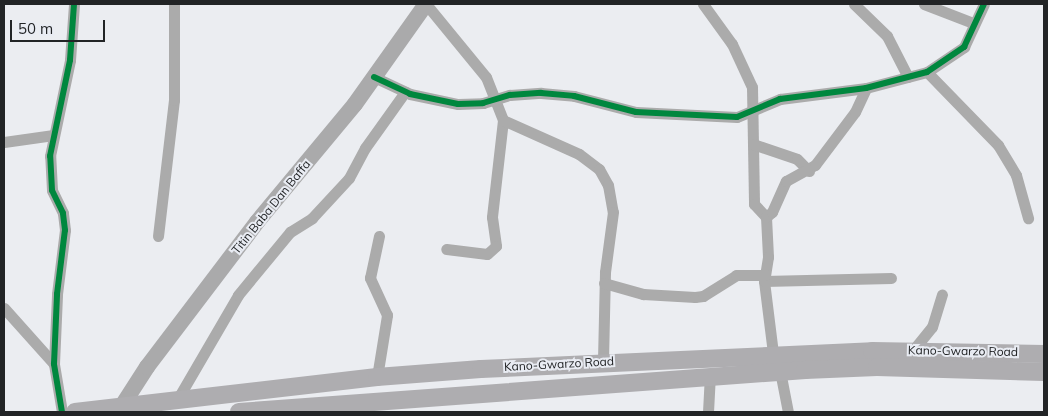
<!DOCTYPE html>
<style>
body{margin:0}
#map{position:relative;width:1048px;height:416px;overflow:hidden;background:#ebedf1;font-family:Mulish,sans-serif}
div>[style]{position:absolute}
.street>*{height:11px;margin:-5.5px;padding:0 5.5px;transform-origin:5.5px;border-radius:5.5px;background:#ababab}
.secondary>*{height:16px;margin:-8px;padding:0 8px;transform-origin:8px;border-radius:8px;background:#aaaaab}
.primary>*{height:18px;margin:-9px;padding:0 9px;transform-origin:9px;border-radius:9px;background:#aeadb0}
.cycleway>*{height:6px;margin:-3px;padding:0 3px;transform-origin:3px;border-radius:3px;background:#00873e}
span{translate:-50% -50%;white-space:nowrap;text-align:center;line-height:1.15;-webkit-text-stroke:4px #e9ecf3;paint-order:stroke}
.street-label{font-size:12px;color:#222426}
.frame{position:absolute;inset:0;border:5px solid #222426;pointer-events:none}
.scale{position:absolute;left:10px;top:20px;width:95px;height:22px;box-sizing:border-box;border:2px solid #222426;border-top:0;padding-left:6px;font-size:15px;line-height:18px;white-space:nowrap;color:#222426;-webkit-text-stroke:4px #e9ecf3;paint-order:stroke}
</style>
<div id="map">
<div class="street">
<i style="left:426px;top:4px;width:94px;rotate:50.6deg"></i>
<i style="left:486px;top:77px;width:46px;rotate:68.4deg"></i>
<i style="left:503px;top:120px;width:98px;rotate:96.5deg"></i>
<i style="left:492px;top:217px;width:29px;rotate:82deg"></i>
<i style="left:496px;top:246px;width:12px;rotate:138deg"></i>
<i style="left:487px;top:254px;width:41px;rotate:-173deg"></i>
<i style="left:703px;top:4px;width:49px;rotate:54.1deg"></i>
<i style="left:732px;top:44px;width:47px;rotate:65.1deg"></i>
<i style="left:752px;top:87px;width:117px;rotate:89deg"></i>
<i style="left:754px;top:204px;width:18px;rotate:47deg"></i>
<i style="left:766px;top:217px;width:40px;rotate:87.1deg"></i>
<i style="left:768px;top:257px;width:24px;rotate:99deg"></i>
<i style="left:764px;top:281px;width:73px;rotate:82.9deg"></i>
<i style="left:854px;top:4px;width:46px;rotate:44.1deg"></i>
<i style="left:887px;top:36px;width:46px;rotate:62.9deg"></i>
<i style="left:924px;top:4px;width:53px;rotate:21.2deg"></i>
<i style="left:927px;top:72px;width:102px;rotate:45.8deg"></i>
<i style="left:998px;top:145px;width:35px;rotate:59deg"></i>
<i style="left:1016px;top:175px;width:45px;rotate:74.4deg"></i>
<i style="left:374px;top:77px;width:40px;rotate:25deg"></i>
<i style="left:410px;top:94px;width:49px;rotate:11.8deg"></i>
<i style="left:458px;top:104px;width:25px;rotate:-2deg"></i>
<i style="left:483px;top:103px;width:28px;rotate:-17deg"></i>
<i style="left:510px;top:95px;width:31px;rotate:-4deg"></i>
<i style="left:541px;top:93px;width:33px;rotate:5deg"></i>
<i style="left:574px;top:96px;width:64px;rotate:14.5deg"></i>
<i style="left:636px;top:112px;width:101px;rotate:2.8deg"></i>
<i style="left:737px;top:117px;width:47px;rotate:-22.7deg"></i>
<i style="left:780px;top:99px;width:87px;rotate:-7.3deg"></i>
<i style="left:866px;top:88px;width:63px;rotate:-14.7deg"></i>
<i style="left:927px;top:72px;width:45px;rotate:-34deg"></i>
<i style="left:964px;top:47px;width:47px;rotate:-65.1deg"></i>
<i style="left:503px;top:120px;width:83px;rotate:24.1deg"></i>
<i style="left:579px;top:154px;width:25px;rotate:37deg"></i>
<i style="left:599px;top:169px;width:18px;rotate:61deg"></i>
<i style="left:608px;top:185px;width:27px;rotate:80deg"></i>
<i style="left:613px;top:212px;width:61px;rotate:97.6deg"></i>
<i style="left:605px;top:272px;width:90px;rotate:91.3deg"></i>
<i style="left:4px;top:142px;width:50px;rotate:-8deg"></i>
<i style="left:753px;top:144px;width:46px;rotate:18.8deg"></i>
<i style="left:797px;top:159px;width:17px;rotate:45deg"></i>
<i style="left:766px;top:217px;width:8px;rotate:-40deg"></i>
<i style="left:772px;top:212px;width:34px;rotate:-66deg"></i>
<i style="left:786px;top:181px;width:33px;rotate:-29deg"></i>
<i style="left:815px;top:165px;width:66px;rotate:-53deg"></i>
<i style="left:855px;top:112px;width:26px;rotate:-65deg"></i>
<i style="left:158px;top:236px;width:137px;rotate:-83.3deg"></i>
<i style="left:174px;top:100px;width:96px;rotate:-90deg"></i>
<i style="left:764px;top:281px;width:127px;rotate:-1.4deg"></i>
<i style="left:604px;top:283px;width:41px;rotate:15.8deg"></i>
<i style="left:643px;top:294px;width:52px;rotate:3.3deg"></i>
<i style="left:695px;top:297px;width:8px;rotate:-7deg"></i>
<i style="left:703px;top:296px;width:39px;rotate:-32deg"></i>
<i style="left:736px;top:275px;width:29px"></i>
<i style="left:4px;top:308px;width:75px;rotate:48.2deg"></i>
<i style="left:914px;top:349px;width:28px;rotate:-51deg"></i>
<i style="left:932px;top:327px;width:34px;rotate:-73deg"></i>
<i style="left:780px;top:371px;width:42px;rotate:79deg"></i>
<i style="left:377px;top:377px;width:63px;rotate:-80.8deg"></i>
<i style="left:387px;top:315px;width:41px;rotate:-114.7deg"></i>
<i style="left:370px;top:278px;width:43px;rotate:-77.9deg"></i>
<i style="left:177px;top:400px;width:121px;rotate:-59.8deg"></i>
<i style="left:238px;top:295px;width:82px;rotate:-50.5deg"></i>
<i style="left:290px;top:232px;width:26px;rotate:-32deg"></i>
<i style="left:312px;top:218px;width:54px;rotate:-47.2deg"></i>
<i style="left:349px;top:178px;width:34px;rotate:-62deg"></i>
<i style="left:365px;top:148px;width:69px;rotate:-54.5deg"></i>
<i style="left:62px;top:412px;width:49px;rotate:-99.5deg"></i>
<i style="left:54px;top:364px;width:70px;rotate:-87.5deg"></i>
<i style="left:57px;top:294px;width:64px;rotate:-82.9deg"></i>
<i style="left:65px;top:230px;width:17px;rotate:-97deg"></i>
<i style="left:63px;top:213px;width:25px;rotate:-116deg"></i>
<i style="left:52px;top:190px;width:34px;rotate:-93deg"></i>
<i style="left:50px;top:156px;width:98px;rotate:-78.2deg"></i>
<i style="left:70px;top:60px;width:56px;rotate:-85.9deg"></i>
<i style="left:708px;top:412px;width:36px;rotate:-87deg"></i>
</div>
<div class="secondary">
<i style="left:118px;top:412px;width:54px;rotate:-57.2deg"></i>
<i style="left:147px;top:367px;width:182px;rotate:-52.8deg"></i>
<i style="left:257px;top:222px;width:153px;rotate:-50.3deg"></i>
<i style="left:355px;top:104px;width:123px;rotate:-54.6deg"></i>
</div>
<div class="primary">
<i style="left:75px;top:412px;width:304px;rotate:-6.6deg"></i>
<i style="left:377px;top:377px;width:104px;rotate:-4.4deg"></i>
<i style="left:481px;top:369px;width:391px;rotate:-2.6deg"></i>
<i style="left:872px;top:351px;width:172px;rotate:1deg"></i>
<i style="left:239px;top:412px;width:568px;rotate:-4.24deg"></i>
<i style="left:805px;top:370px;width:72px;rotate:-2.4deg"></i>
<i style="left:877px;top:367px;width:167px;rotate:1.7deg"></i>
</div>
<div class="cycleway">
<i style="left:374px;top:77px;width:40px;rotate:25deg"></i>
<i style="left:410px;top:94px;width:49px;rotate:11.8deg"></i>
<i style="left:458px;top:104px;width:25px;rotate:-2deg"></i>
<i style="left:483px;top:103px;width:28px;rotate:-17deg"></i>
<i style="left:510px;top:95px;width:31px;rotate:-4deg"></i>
<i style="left:541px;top:93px;width:33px;rotate:5deg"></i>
<i style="left:574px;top:96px;width:64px;rotate:14.5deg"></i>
<i style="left:636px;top:112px;width:101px;rotate:2.8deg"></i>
<i style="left:737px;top:117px;width:47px;rotate:-22.7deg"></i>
<i style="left:780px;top:99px;width:87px;rotate:-7.3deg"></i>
<i style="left:866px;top:88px;width:63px;rotate:-14.7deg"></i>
<i style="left:927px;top:72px;width:45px;rotate:-34deg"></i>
<i style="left:964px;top:47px;width:47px;rotate:-65.1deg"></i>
<i style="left:62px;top:412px;width:49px;rotate:-99.5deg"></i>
<i style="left:54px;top:364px;width:70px;rotate:-87.5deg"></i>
<i style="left:57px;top:294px;width:64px;rotate:-82.9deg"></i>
<i style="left:65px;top:230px;width:17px;rotate:-97deg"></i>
<i style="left:63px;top:213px;width:25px;rotate:-116deg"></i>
<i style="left:52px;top:190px;width:34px;rotate:-93deg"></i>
<i style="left:50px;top:156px;width:98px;rotate:-78.2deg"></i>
<i style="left:70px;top:60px;width:56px;rotate:-85.9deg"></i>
</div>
<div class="street-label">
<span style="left:271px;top:207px;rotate:-51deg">Titin Baba Dan Baffa</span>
<span style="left:963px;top:351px;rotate:1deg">Kano-Gwarzo Road</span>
<span style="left:559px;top:364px;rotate:-3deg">Kano-Gwarzo Road</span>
</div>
<div class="frame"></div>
<div class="scale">50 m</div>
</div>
